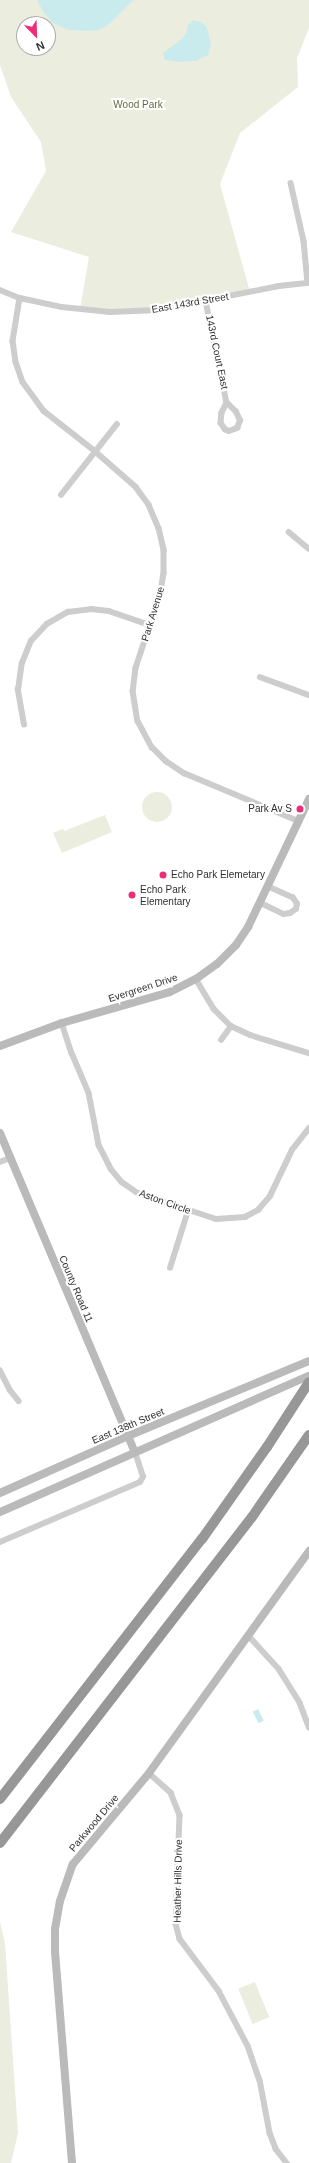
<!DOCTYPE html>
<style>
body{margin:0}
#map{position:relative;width:309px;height:2163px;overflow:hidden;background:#fff;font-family:Arial,sans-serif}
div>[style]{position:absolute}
.green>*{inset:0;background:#ebeede;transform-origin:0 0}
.round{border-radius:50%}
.water>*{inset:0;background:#caebee;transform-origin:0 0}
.street>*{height:5.5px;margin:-2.75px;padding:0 2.75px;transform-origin:2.75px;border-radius:2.75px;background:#cdcdcd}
.secondary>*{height:8px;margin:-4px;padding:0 4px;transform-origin:4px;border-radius:4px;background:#bababa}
.highway>*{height:10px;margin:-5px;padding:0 5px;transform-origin:5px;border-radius:5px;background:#979797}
.dots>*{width:11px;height:11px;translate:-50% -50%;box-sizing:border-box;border:2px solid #fff;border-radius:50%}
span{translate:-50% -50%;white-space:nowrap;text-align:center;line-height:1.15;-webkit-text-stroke:4px #fff;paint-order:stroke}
.park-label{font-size:10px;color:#636f3b}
.street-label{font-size:10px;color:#303030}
.poi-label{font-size:10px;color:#303030}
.right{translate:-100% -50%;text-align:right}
.left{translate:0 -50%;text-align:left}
.north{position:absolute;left:16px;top:16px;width:40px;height:40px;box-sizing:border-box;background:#fff;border:1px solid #acacac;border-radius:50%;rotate:157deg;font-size:11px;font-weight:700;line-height:16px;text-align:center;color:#303030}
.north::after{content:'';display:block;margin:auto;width:14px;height:18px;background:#ed2d78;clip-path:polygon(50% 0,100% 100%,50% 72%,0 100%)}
</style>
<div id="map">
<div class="green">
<i style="clip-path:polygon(evenodd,0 0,309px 0,309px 28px,297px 58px,298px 87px,240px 133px,220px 184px,250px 292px,158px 310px,110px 312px,80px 309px,89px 257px,11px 232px,46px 171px,41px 142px,11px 97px,0 65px,0 0,24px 24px,48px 24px,48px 48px,24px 48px,24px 24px)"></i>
<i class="round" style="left:142px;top:792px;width:30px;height:30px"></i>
<i style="clip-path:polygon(105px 815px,112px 832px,62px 853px,53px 833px,63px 829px,64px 831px)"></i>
<i style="clip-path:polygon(0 1922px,5px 1943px,18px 2133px,11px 2163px,0 2163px)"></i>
<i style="left:255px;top:1982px;width:38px;height:18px;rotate:68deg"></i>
</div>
<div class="water">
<i style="clip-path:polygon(37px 0,133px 0,107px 26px,96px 31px,68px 30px,53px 23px,44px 13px)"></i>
<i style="clip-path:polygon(193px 20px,201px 22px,207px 27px,211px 45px,208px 55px,196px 61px,178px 62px,165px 60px,163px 53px,182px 39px,186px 33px,188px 25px)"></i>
<i style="left:258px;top:1709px;width:13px;height:6px;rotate:63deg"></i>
</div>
<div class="street">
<i style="left:291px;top:183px;width:59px;rotate:77.4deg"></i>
<i style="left:304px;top:241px;width:42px;rotate:84.6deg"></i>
<i style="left:0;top:290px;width:22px;rotate:22deg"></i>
<i style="left:20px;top:298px;width:43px;rotate:12.1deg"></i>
<i style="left:62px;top:307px;width:48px;rotate:5.9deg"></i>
<i style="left:110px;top:312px;width:48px;rotate:-2.4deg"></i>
<i style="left:158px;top:310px;width:123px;rotate:-11.2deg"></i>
<i style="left:279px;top:286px;width:30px;rotate:-6deg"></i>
<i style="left:20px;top:298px;width:44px;rotate:99.2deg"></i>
<i style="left:13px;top:341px;width:21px;rotate:82deg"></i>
<i style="left:16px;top:362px;width:21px;rotate:71deg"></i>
<i style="left:23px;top:382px;width:36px;rotate:54deg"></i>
<i style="left:44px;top:411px;width:65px;rotate:38.1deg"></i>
<i style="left:95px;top:451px;width:55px;rotate:41.3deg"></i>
<i style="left:136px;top:487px;width:22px;rotate:54deg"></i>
<i style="left:149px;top:505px;width:25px;rotate:67deg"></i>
<i style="left:159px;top:528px;width:23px;rotate:77deg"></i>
<i style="left:164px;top:550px;width:23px;rotate:90deg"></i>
<i style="left:164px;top:573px;width:20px;rotate:99deg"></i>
<i style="left:161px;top:593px;width:79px;rotate:108.4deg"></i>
<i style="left:136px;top:668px;width:23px;rotate:97deg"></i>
<i style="left:133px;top:691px;width:30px;rotate:81deg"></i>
<i style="left:138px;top:721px;width:30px;rotate:62deg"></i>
<i style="left:152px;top:747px;width:20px;rotate:45deg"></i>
<i style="left:166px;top:761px;width:22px;rotate:34deg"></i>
<i style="left:184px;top:773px;width:125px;rotate:22.7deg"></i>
<i style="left:206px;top:301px;width:104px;rotate:78.4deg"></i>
<i style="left:227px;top:403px;width:11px;rotate:117deg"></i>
<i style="left:222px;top:413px;width:10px;rotate:96deg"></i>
<i style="left:221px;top:423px;width:7px;rotate:56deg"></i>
<i style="left:225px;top:429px;width:4px;rotate:27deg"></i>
<i style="left:229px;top:431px;width:9px;rotate:-21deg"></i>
<i style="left:237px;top:428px;width:8px;rotate:-67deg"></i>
<i style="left:240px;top:421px;width:10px;rotate:-114deg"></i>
<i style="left:236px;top:412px;width:13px;rotate:-135deg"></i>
<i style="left:61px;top:495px;width:90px;rotate:-51.7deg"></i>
<i style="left:289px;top:532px;width:26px;rotate:40deg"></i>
<i style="left:260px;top:677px;width:52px;rotate:20.2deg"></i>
<i style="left:24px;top:725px;width:36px;rotate:-100deg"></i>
<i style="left:18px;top:690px;width:27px;rotate:-82deg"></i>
<i style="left:22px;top:663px;width:24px;rotate:-68deg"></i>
<i style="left:31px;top:641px;width:23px;rotate:-47deg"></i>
<i style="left:47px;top:624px;width:24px;rotate:-30deg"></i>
<i style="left:68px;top:612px;width:23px;rotate:-7deg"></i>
<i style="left:91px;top:609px;width:18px;rotate:6deg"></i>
<i style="left:109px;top:611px;width:43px;rotate:18.9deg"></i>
<i style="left:261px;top:903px;width:25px;rotate:26deg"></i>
<i style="left:284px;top:914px;width:6px;rotate:-9deg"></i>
<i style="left:290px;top:913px;width:7px;rotate:-34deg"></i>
<i style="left:296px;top:909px;width:5px;rotate:-79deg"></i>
<i style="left:297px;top:904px;width:7px;rotate:-124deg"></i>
<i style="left:293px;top:898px;width:27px;rotate:-156deg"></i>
<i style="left:196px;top:979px;width:35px;rotate:59deg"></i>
<i style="left:214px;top:1009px;width:24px;rotate:45deg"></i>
<i style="left:231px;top:1026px;width:21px;rotate:25deg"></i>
<i style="left:250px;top:1035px;width:62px;rotate:17deg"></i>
<i style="left:62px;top:1023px;width:32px;rotate:72deg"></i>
<i style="left:72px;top:1053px;width:43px;rotate:67deg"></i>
<i style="left:89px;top:1093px;width:53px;rotate:79.1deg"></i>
<i style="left:99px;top:1145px;width:27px;rotate:63deg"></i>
<i style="left:111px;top:1169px;width:17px;rotate:50deg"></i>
<i style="left:122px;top:1182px;width:19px;rotate:35deg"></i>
<i style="left:138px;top:1193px;width:82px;rotate:18.4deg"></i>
<i style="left:216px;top:1219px;width:29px;rotate:-4deg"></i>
<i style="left:245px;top:1217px;width:15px;rotate:-28deg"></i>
<i style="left:258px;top:1210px;width:18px;rotate:-49deg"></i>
<i style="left:270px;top:1196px;width:51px;rotate:-64.4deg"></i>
<i style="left:292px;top:1150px;width:28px;rotate:-52deg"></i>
<i style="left:221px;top:1040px;width:17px;rotate:-54deg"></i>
<i style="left:0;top:1162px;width:11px;rotate:-22deg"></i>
<i style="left:170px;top:1268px;width:60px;rotate:-72.5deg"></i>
<i style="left:0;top:1370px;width:22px;rotate:63deg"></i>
<i style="left:10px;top:1390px;width:14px;rotate:51deg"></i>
<i style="left:0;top:1542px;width:152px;rotate:-23.2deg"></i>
<i style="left:140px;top:1482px;width:6px;rotate:-59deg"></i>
<i style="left:143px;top:1477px;width:26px;rotate:-108deg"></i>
<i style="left:248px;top:1635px;width:46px;rotate:47.6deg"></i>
<i style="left:279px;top:1669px;width:40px;rotate:58deg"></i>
<i style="left:300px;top:1703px;width:26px;rotate:69deg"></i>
<i style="left:149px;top:1773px;width:30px;rotate:42deg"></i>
<i style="left:171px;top:1793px;width:24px;rotate:68deg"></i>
<i style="left:180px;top:1815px;width:109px;rotate:92.1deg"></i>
<i style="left:176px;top:1924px;width:16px;rotate:75deg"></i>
<i style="left:180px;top:1939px;width:65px;rotate:53.1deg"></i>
<i style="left:219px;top:1991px;width:62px;rotate:62.2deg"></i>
<i style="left:248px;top:2046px;width:36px;rotate:71deg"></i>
<i style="left:260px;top:2080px;width:54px;rotate:79.3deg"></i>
<i style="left:270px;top:2133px;width:17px;rotate:69deg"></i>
<i style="left:276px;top:2149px;width:18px;rotate:52deg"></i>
</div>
<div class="secondary">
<i style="left:0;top:1046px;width:66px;rotate:-20.4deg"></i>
<i style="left:62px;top:1023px;width:112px;rotate:-16deg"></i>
<i style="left:170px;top:992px;width:29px;rotate:-27deg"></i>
<i style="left:196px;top:979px;width:26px;rotate:-36deg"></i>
<i style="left:217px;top:964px;width:27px;rotate:-45deg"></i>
<i style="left:236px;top:945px;width:22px;rotate:-56deg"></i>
<i style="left:248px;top:927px;width:142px;rotate:-64.5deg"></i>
<i style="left:0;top:1133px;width:346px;rotate:67.1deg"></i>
<i style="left:0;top:1493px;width:140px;rotate:-24deg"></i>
<i style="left:128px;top:1436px;width:196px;rotate:-22.5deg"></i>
<i style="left:0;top:1512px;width:338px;rotate:-23.8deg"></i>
<i style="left:72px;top:2163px;width:212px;rotate:-94.6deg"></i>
<i style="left:55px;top:1952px;width:23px;rotate:-90deg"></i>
<i style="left:55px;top:1929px;width:28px;rotate:-80deg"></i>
<i style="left:60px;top:1901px;width:39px;rotate:-71deg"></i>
<i style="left:73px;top:1864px;width:119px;rotate:-50.1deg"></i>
<i style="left:149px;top:1773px;width:274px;rotate:-54.2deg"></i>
</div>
<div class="highway">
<i style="left:0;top:1799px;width:329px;rotate:-52.2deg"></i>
<i style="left:202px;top:1539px;width:113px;rotate:-54.8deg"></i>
<i style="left:267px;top:1447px;width:77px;rotate:-57.1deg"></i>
<i style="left:0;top:1843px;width:412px;rotate:-52.3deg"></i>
<i style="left:252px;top:1517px;width:100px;rotate:-55.2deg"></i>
</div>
<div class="dots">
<i style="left:300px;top:809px;background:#ed2d78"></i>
<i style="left:163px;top:875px;background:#ed2d78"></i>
<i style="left:132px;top:895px;background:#ed2d78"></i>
</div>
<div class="park-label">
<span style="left:138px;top:105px">Wood Park</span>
</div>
<div class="street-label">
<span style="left:190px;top:303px;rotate:-10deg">East 143rd Street</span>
<span style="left:217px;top:352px;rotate:78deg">143rd Court East</span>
<span style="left:153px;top:614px;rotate:-73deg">Park Avenue</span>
<span style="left:143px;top:988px;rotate:-18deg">Evergreen Drive</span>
<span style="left:165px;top:1202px;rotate:20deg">Aston Circle</span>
<span style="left:76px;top:1289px;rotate:67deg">County Road 11</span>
<span style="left:128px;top:1426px;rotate:-23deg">East 138th Street</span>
<span style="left:94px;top:1823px;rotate:-50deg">Parkwood Drive</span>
<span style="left:178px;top:1881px;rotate:-89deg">Heather Hills Drive</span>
</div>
<div class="poi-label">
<span class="right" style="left:292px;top:809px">Park Av S</span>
<span class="left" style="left:171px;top:875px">Echo Park Elemetary</span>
<span class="left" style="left:140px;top:895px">Echo Park<br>Elementary</span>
</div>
<div class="north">N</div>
</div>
